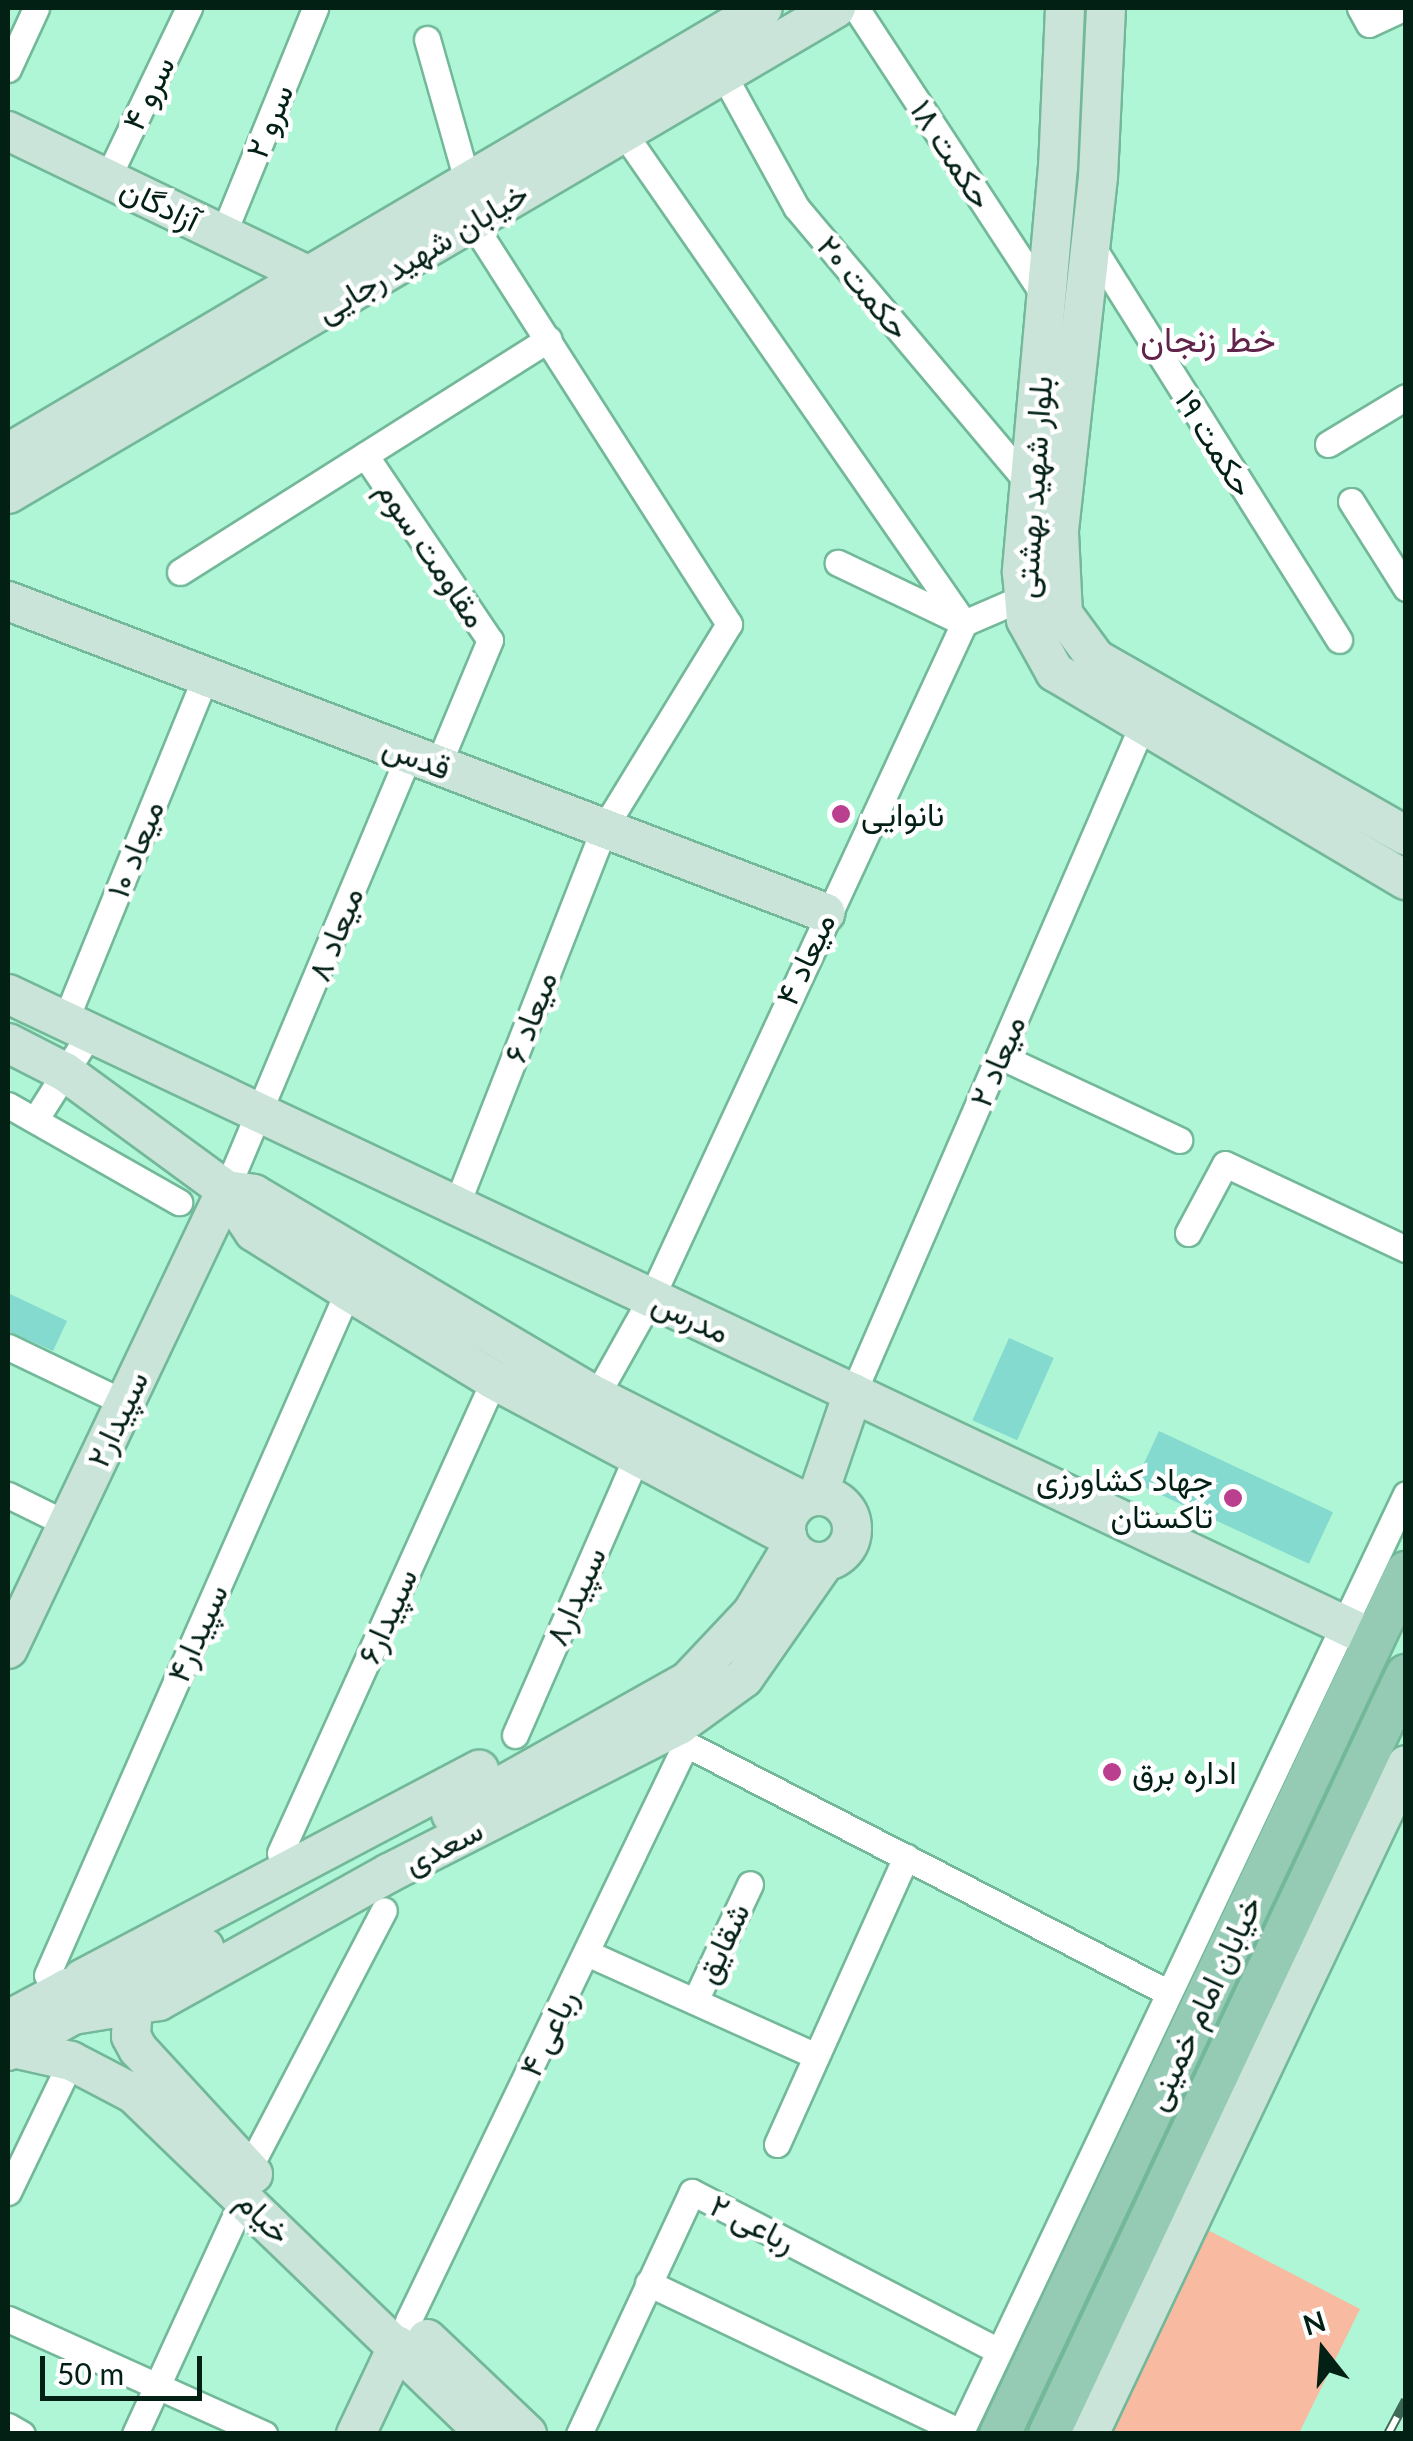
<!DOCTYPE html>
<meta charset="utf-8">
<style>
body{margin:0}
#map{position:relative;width:1413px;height:2441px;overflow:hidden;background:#aef6d5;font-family:Lato,Vazirmatn,sans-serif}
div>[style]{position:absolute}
.green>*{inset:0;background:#f8baa0}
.building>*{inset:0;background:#84dace;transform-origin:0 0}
.roads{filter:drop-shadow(2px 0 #72b899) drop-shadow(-2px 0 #72b899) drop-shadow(0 2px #72b899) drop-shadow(0 -2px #72b899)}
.street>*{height:25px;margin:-12.5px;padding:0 12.5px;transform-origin:12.5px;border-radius:12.5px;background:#fff}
.secondary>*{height:38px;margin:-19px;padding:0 19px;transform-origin:19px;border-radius:19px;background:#cae4da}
.secondary>.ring{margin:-19px;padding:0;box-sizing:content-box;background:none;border:38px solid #cae4da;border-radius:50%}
.primary>*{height:40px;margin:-20px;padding:0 20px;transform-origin:20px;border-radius:20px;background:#95cab5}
.rail>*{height:10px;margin-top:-5px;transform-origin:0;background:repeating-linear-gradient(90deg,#fff 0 19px,#3e6a57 0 38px);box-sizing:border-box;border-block:2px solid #3e6a57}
.dots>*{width:28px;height:28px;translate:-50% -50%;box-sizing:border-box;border:5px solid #fff;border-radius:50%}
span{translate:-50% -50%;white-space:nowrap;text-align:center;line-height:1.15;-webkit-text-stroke:9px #fff;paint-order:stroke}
.street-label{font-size:32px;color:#032015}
.poi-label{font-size:32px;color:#032015}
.left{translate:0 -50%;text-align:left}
.right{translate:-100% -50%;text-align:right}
.neighbourhood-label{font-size:35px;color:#602349}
.frame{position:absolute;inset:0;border:10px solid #032015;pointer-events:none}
.north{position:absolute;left:1273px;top:2301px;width:100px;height:100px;-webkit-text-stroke:8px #fff;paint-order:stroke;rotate:343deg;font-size:28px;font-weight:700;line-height:40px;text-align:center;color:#032015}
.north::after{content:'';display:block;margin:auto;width:35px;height:45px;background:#032015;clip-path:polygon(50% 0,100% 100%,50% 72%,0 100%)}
.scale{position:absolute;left:40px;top:2356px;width:162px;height:45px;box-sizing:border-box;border:5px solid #032015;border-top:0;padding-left:12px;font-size:30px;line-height:35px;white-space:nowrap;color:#032015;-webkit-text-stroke:8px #fff;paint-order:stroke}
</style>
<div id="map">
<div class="green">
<i style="clip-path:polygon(1204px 2228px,1360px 2309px,1299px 2433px,1104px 2434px)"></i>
</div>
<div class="building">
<i style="clip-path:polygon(8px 1293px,67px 1321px,53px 1351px,8px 1331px)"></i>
<i style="left:1009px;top:1338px;width:49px;height:90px;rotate:24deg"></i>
<i style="left:1159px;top:1431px;width:192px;height:57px;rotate:25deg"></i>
</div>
<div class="roads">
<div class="street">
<i style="left:856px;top:8px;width:350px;rotate:56.8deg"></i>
<i style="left:1360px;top:8px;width:18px;rotate:61deg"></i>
<i style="left:1369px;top:24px;width:38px;rotate:-25deg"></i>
<i style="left:427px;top:39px;width:147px;rotate:74.2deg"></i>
<i style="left:8px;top:69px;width:67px;rotate:-65.3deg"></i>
<i style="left:723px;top:74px;width:152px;rotate:61.2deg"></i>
<i style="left:796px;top:207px;width:362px;rotate:49.9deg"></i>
<i style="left:623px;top:132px;width:598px;rotate:55.22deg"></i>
<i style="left:964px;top:623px;width:63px;rotate:-23.3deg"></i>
<i style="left:107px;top:179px;width:190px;rotate:-64.4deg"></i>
<i style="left:223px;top:234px;width:244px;rotate:-67.8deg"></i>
<i style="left:1092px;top:246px;width:465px;rotate:57.9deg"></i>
<i style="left:1328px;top:444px;width:91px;rotate:-31.1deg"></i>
<i style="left:365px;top:455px;width:223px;rotate:56deg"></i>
<i style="left:490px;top:640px;width:135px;rotate:112.6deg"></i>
<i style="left:1351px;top:501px;width:103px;rotate:57.7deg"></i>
<i style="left:180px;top:572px;width:436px;rotate:-32.3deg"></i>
<i style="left:65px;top:1021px;width:373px;rotate:-67.8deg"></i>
<i style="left:1000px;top:1056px;width:198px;rotate:25.1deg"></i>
<i style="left:8px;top:1105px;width:197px;rotate:29.6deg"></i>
<i style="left:35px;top:1120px;width:103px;rotate:-57.7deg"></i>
<i style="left:226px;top:1190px;width:473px;rotate:-67.2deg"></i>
<i style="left:456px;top:1206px;width:406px;rotate:-68.6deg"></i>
<i style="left:604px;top:828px;width:239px;rotate:-58.5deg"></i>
<i style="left:729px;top:624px;width:476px;rotate:-122.6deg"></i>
<i style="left:1188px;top:1233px;width:78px;rotate:-61.8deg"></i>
<i style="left:1225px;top:1164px;width:200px;rotate:25.2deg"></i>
<i style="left:8px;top:1347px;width:130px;rotate:25.6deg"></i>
<i style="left:853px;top:1393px;width:725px;rotate:-66.58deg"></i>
<i style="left:596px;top:1396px;width:112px;rotate:-60.7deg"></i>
<i style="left:651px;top:1298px;width:744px;rotate:-65.12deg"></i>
<i style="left:964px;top:623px;width:140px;rotate:-154.5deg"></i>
<i style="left:8px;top:1495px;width:66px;rotate:26.2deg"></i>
<i style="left:515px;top:1735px;width:302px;rotate:-66.4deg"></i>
<i style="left:280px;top:1853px;width:519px;rotate:-65.66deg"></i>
<i style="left:587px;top:1953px;width:251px;rotate:24.2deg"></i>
<i style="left:47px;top:1975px;width:747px;rotate:-66.25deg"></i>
<i style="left:695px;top:2001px;width:129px;rotate:-64.8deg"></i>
<i style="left:777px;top:2144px;width:315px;rotate:-65.8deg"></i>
<i style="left:248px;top:2170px;width:293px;rotate:-62.4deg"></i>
<i style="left:8px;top:2192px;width:145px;rotate:-64.3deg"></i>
<i style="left:648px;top:2283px;width:347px;rotate:25.5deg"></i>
<i style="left:8px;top:2319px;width:281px;rotate:24.2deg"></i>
<i style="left:408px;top:2321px;width:640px;rotate:-64.28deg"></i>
<i style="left:686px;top:1744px;width:541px;rotate:27.28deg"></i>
<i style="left:8px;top:2426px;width:16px;rotate:30deg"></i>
<i style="left:135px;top:2434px;width:261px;rotate:-65.3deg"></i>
<i style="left:579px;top:2434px;width:267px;rotate:-65deg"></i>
<i style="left:692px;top:2192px;width:343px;rotate:27.4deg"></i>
<i style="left:960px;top:2434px;width:1040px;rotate:-64.62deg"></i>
</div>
<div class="secondary">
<i style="left:1065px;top:8px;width:158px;rotate:92.5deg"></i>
<i style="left:1058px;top:166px;width:408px;rotate:95.1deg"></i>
<i style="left:1022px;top:572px;width:48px;rotate:85.2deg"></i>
<i style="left:1026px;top:620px;width:60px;rotate:60.9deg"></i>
<i style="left:1055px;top:672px;width:408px;rotate:30.7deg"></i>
<i style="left:1106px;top:8px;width:169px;rotate:92.7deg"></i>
<i style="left:1098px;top:177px;width:358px;rotate:96.3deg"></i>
<i style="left:1059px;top:533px;width:81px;rotate:87.2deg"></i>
<i style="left:1063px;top:614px;width:56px;rotate:53.7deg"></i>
<i style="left:1096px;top:659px;width:357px;rotate:29.7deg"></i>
<i style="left:8px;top:131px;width:337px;rotate:25.7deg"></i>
<i style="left:312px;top:277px;width:20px;rotate:63deg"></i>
<i style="left:8px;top:453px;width:876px;rotate:-30.52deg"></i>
<i style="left:8px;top:494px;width:960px;rotate:-30.41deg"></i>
<i style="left:8px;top:601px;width:875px;rotate:20.88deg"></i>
<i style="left:8px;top:994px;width:1511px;rotate:25.28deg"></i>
<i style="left:8px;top:1043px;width:64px;rotate:27deg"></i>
<i style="left:65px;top:1072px;width:200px;rotate:36.2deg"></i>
<i style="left:226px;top:1190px;width:28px;rotate:8deg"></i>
<i style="left:254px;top:1194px;width:397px;rotate:30.6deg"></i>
<i style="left:596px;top:1396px;width:230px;rotate:26.9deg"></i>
<i style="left:226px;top:1190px;width:50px;rotate:56.3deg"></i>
<i style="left:254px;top:1232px;width:111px;rotate:32.1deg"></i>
<i style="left:348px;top:1291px;width:171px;rotate:31.4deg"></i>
<i style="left:494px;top:1380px;width:332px;rotate:28deg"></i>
<i style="left:818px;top:1495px;width:108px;rotate:-71.1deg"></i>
<i class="ring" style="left:786px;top:1496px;width:28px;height:28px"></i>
<i style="left:8px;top:1649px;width:508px;rotate:-64.59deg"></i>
<i style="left:451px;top:1814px;width:272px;rotate:-29.3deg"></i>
<i style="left:688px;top:1681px;width:93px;rotate:-46.7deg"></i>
<i style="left:752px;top:1613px;width:76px;rotate:-59deg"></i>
<i style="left:82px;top:1979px;width:449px;rotate:-27.8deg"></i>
<i style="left:133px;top:2006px;width:30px;rotate:94deg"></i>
<i style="left:131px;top:2036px;width:15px;rotate:62deg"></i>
<i style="left:138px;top:2049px;width:170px;rotate:47.4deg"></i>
<i style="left:8px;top:2020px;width:68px;rotate:-28.1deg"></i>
<i style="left:68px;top:1988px;width:97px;rotate:-10.7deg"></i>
<i style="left:163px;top:1970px;width:47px;rotate:-28.2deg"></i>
<i style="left:13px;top:2048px;width:59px;rotate:12.6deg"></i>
<i style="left:71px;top:2061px;width:71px;rotate:27.6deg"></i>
<i style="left:134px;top:2094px;width:489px;rotate:44deg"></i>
<i style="left:8px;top:2051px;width:74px;rotate:-29deg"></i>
<i style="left:73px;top:2015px;width:87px;rotate:-9.2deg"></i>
<i style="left:159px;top:2001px;width:263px;rotate:-29.1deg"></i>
<i style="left:389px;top:1873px;width:326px;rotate:-27deg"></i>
<i style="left:679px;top:1725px;width:80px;rotate:-35.9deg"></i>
<i style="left:744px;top:1678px;width:140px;rotate:-55.2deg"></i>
<i style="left:427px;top:2339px;width:138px;rotate:43.5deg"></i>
<i style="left:356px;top:2434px;width:98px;rotate:-64.7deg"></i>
<i style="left:1089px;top:2434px;width:740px;rotate:-64.65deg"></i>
</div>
<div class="primary">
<i style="left:1000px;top:2434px;width:953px;rotate:-64.78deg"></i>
<i style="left:1049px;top:2434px;width:839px;rotate:-64.81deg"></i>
</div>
</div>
<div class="rail">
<i style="left:1388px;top:2434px;width:38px;rotate:-62deg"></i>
</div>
<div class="dots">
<i style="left:841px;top:814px;background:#ba3f8f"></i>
<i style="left:1233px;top:1498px;background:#ba3f8f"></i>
<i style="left:1112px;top:1772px;background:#ba3f8f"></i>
</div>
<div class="street-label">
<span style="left:148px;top:93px;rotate:-64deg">سرو ۴</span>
<span style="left:269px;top:121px;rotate:-68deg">سرو ۲</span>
<span style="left:952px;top:154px;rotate:57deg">حکمت ۱۸</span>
<span style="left:160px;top:204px;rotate:26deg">آزادگان</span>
<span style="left:422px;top:252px;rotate:-31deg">خیابان شهید رجایی</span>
<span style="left:864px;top:287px;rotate:50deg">حکمت ۲۰</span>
<span style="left:1215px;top:443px;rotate:58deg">حکمت ۱۹</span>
<span style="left:1033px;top:487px;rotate:-86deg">بلوار شهید بهشتی</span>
<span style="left:432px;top:554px;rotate:56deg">مقاومت سوم</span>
<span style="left:417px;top:757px;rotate:21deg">قدس</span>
<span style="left:135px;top:849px;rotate:-68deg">میعاد ۱۰</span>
<span style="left:335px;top:934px;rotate:-68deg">میعاد ۸</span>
<span style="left:805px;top:959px;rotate:-65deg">میعاد ۴</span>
<span style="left:530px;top:1017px;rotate:-69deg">میعاد ۶</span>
<span style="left:997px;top:1061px;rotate:-67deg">میعاد ۲</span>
<span style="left:691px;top:1317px;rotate:25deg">مدرس</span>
<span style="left:117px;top:1419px;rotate:-65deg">سپیدار۲</span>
<span style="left:575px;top:1596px;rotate:-66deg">سپیدار۸</span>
<span style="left:387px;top:1616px;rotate:-66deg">سپیدار۶</span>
<span style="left:197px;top:1633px;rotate:-66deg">سپیدار۴</span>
<span style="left:443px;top:1846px;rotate:-27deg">سعدی</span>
<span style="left:722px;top:1943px;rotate:-65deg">شقایق</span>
<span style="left:1203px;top:2003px;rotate:-65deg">خیابان امام خمینی</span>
<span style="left:548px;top:2033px;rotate:-64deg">رباعی ۴</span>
<span style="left:264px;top:2217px;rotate:44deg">خیام</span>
<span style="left:753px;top:2223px;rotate:27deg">رباعی ۲</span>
</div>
<div class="poi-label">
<span class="left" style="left:861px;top:814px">نانوایی</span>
<span class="right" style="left:1213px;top:1498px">جهاد کشاورزی<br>تاکستان</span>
<span class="left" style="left:1132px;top:1772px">اداره برق</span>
</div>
<div class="neighbourhood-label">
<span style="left:1208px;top:338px">خط زنجان</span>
</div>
<div class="frame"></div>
<div class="north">N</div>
<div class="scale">50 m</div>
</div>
